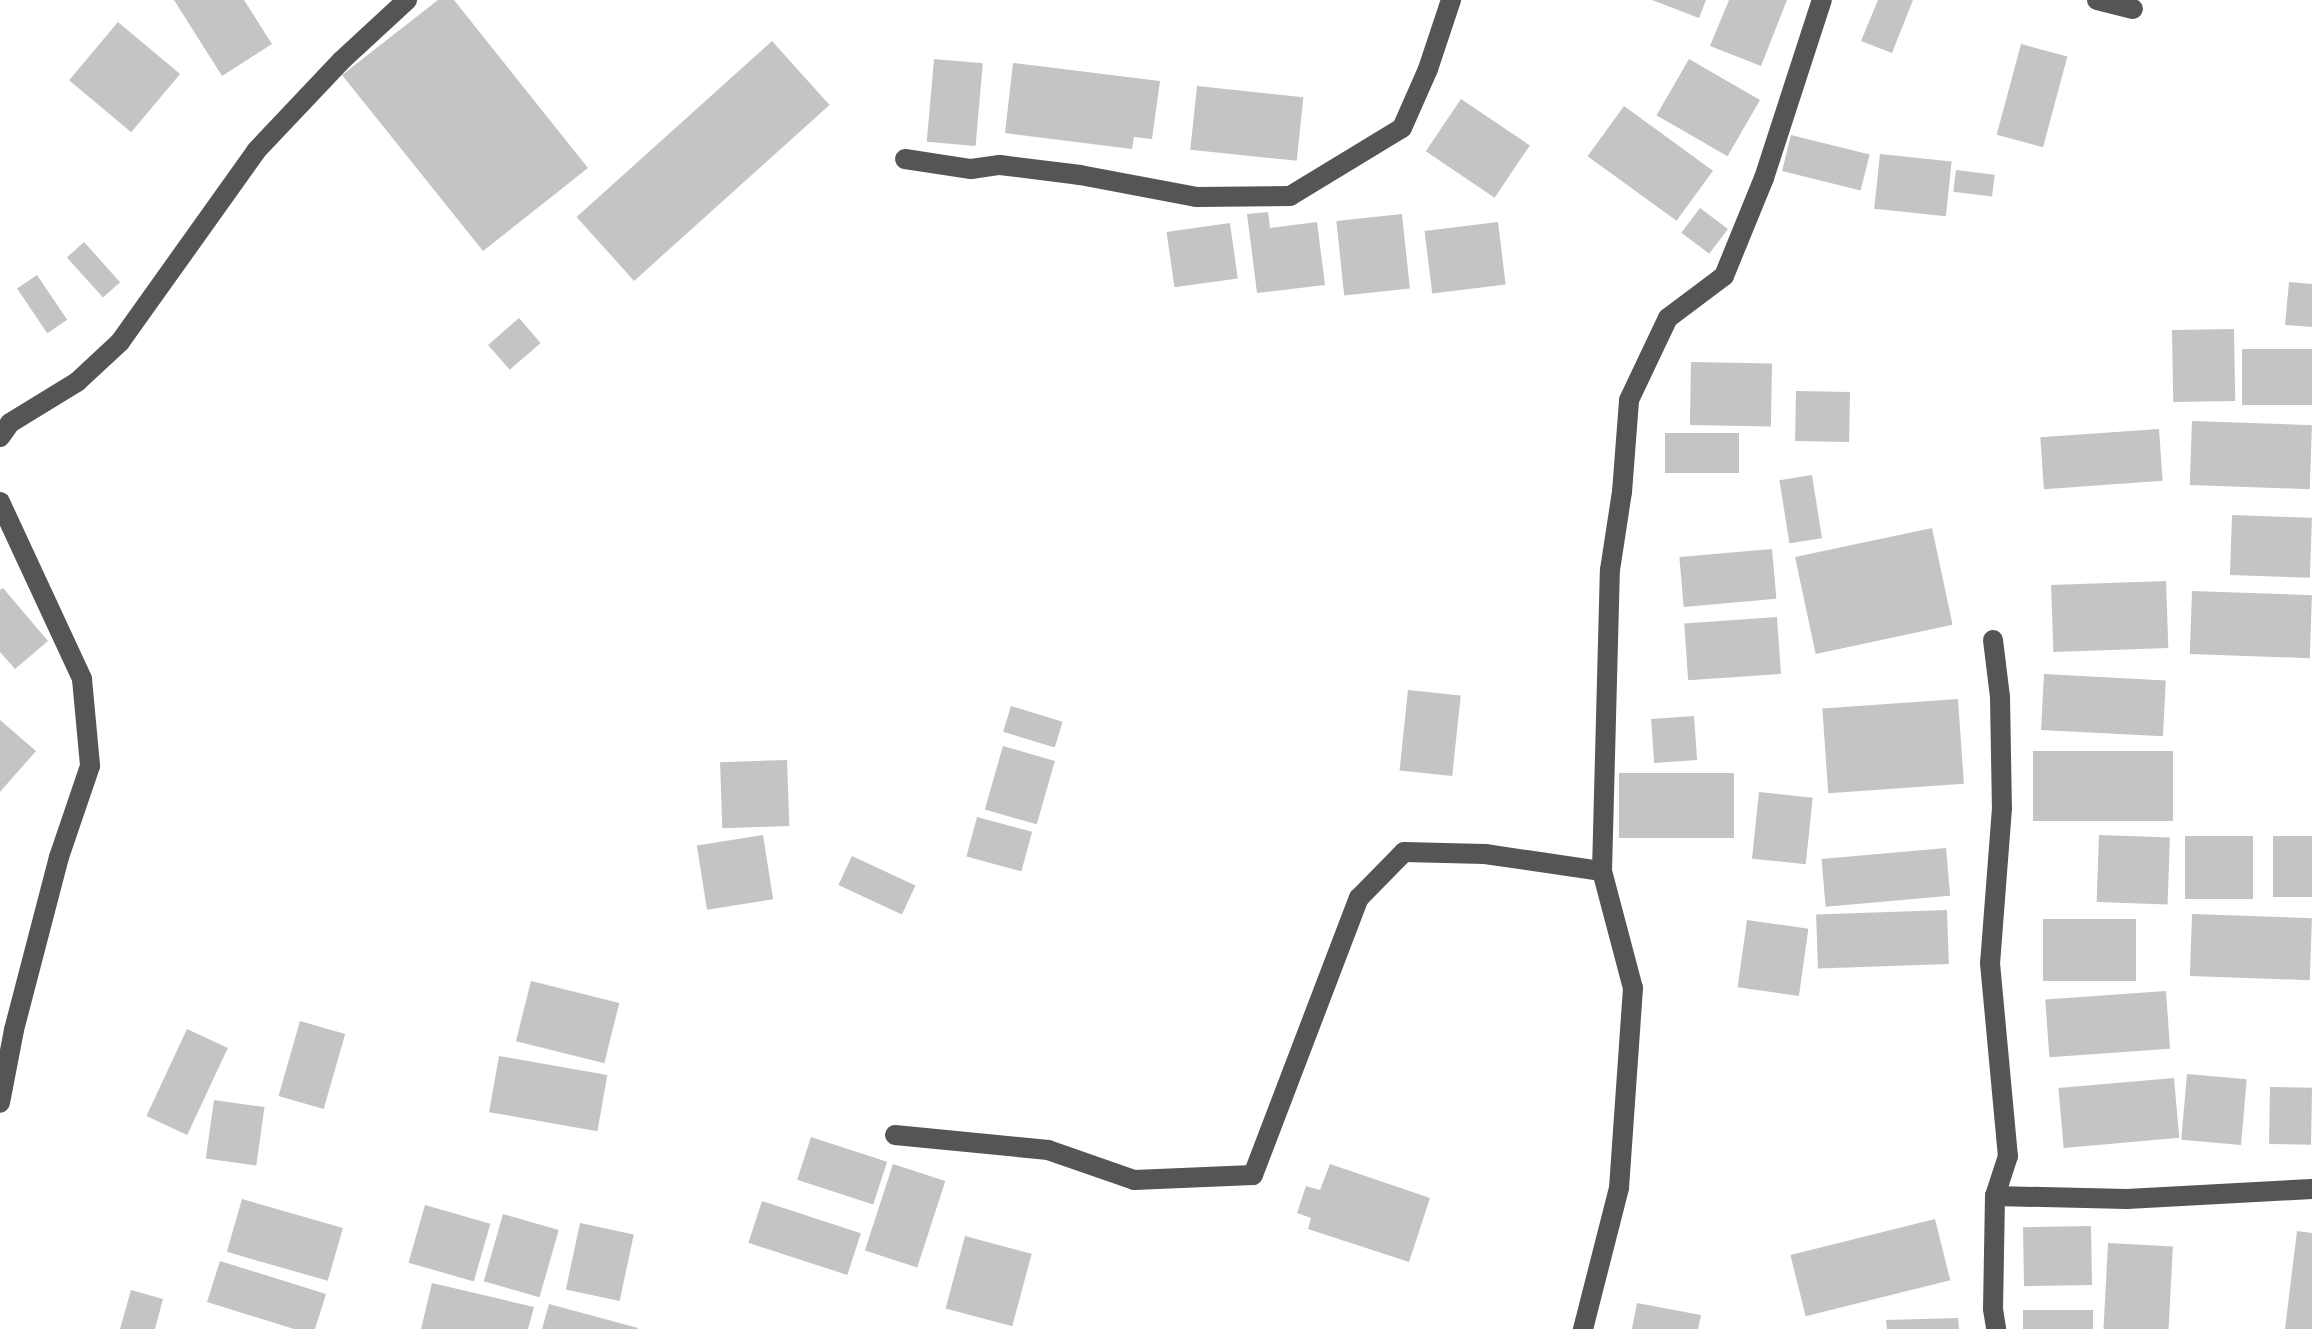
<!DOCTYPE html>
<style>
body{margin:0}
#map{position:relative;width:2312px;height:1329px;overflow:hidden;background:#fff;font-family:"Work Sans",sans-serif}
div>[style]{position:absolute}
.building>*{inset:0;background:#c4c4c4;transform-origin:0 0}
.minor>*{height:20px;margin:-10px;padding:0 10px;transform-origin:10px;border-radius:10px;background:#555}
span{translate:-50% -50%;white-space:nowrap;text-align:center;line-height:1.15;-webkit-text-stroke:7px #fff;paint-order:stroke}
</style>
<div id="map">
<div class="building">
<i style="clip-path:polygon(174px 0,244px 0,272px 44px,222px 76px)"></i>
<i style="clip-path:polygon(438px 0,454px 0,588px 168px,483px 251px,342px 75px)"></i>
<i style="clip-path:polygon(1652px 0,1706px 0,1699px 18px)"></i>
<i style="clip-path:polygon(1729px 0,1787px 0,1761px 66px,1710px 46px)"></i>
<i style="clip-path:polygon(1878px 0,1913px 0,1892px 53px,1861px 41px)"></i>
<i style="left:118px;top:22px;width:81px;height:76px;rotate:40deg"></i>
<i style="left:772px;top:41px;width:86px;height:263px;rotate:48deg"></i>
<i style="left:2021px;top:44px;width:48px;height:94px;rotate:15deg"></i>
<i style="left:934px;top:59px;width:49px;height:83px;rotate:5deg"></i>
<i style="left:1689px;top:59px;width:82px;height:65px;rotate:30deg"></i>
<i style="clip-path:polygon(1013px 63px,1160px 81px,1152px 139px,1134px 137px,1132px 149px,1005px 133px)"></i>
<i style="left:1197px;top:86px;width:107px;height:64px;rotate:6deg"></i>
<i style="left:1461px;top:99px;width:83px;height:63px;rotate:34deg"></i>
<i style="left:1624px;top:106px;width:110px;height:62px;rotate:36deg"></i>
<i style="left:1791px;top:135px;width:81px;height:37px;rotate:14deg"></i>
<i style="left:1880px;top:154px;width:72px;height:55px;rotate:6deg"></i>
<i style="left:1956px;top:170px;width:39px;height:22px;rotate:7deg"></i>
<i style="left:1700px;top:208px;width:35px;height:31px;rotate:37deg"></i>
<i style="clip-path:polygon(1268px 212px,1270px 228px,1317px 222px,1325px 285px,1257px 293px,1247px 214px)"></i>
<i style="left:1402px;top:214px;width:75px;height:66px;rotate:84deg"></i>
<i style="left:1498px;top:222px;width:63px;height:74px;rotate:83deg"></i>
<i style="left:1230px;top:223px;width:56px;height:64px;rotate:82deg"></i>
<i style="left:84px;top:242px;width:54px;height:23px;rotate:48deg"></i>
<i style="left:37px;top:275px;width:54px;height:24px;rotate:56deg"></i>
<i style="clip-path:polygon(2289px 282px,2312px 284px,2312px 327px,2285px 325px)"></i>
<i style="left:519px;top:318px;width:33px;height:41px;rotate:49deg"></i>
<i style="left:2234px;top:329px;width:72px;height:62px;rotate:89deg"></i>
<i style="left:2242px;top:349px;width:70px;height:56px"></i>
<i style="left:1691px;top:362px;width:81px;height:63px;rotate:1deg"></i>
<i style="left:1796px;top:391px;width:54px;height:50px;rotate:1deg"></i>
<i style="left:2192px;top:421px;width:120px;height:64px;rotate:2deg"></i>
<i style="left:2159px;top:429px;width:52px;height:119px;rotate:86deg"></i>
<i style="left:1665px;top:433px;width:74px;height:40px"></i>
<i style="left:1812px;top:475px;width:64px;height:33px;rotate:81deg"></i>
<i style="left:2232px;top:515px;width:80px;height:60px;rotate:2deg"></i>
<i style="left:1932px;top:528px;width:99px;height:140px;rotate:78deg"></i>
<i style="left:1772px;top:549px;width:50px;height:93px;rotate:85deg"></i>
<i style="left:2166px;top:581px;width:67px;height:115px;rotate:88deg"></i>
<i style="clip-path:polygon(3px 588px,48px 641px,15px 669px,0 652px,0 590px)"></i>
<i style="left:2192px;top:591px;width:120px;height:63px;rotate:2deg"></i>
<i style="left:1777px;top:617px;width:57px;height:93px;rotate:86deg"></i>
<i style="left:2044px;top:674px;width:122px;height:56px;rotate:3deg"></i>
<i style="left:1408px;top:690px;width:53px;height:81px;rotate:6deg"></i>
<i style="left:1958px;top:699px;width:85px;height:136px;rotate:86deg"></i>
<i style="left:1011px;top:706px;width:54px;height:27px;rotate:17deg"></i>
<i style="left:1694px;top:716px;width:44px;height:43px;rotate:86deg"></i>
<i style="clip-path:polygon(0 720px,36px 751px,0 792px)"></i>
<i style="left:1003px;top:746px;width:54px;height:66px;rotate:16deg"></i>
<i style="left:2173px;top:751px;width:70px;height:140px;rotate:90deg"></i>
<i style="left:787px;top:760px;width:66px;height:67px;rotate:88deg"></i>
<i style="left:1619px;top:773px;width:115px;height:65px"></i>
<i style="left:1759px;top:792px;width:54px;height:67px;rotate:6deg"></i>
<i style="left:977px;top:817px;width:57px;height:41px;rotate:15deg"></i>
<i style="left:763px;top:835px;width:65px;height:67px;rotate:81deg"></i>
<i style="left:2099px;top:835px;width:71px;height:67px;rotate:2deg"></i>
<i style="left:2185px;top:836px;width:68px;height:63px"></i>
<i style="left:2312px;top:836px;width:61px;height:39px;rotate:90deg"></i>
<i style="left:1946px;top:848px;width:48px;height:125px;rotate:85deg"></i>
<i style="left:852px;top:856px;width:70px;height:32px;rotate:25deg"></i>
<i style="left:1947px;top:910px;width:54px;height:131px;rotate:88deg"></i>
<i style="left:2192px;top:914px;width:120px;height:62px;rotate:2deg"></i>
<i style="left:2043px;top:919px;width:93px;height:62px"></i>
<i style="left:1747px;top:920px;width:62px;height:68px;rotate:8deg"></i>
<i style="left:531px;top:981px;width:91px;height:62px;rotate:14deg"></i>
<i style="left:2166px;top:991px;width:58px;height:121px;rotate:86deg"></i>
<i style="left:300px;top:1021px;width:47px;height:78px;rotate:16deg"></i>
<i style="left:187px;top:1029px;width:45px;height:96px;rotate:25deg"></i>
<i style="left:499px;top:1056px;width:110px;height:57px;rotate:10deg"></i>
<i style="left:2187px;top:1074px;width:60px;height:66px;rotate:5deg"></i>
<i style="left:2174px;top:1078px;width:60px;height:116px;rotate:85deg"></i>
<i style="left:2270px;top:1087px;width:42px;height:57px;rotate:1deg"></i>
<i style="left:214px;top:1100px;width:51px;height:59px;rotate:8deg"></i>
<i style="left:811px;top:1137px;width:80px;height:45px;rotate:18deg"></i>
<i style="left:893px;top:1164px;width:55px;height:91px;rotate:18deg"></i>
<i style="clip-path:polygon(1330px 1164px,1430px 1198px,1409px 1262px,1308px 1229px,1311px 1218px,1297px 1213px,1306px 1186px,1320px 1190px)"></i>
<i style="left:242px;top:1199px;width:105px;height:55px;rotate:16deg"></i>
<i style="left:762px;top:1201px;width:104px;height:44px;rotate:18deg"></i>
<i style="left:425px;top:1205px;width:68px;height:60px;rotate:16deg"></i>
<i style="left:503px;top:1214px;width:58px;height:70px;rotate:16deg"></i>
<i style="left:1935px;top:1219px;width:63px;height:149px;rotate:76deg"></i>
<i style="left:580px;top:1223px;width:55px;height:68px;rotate:12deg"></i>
<i style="left:2091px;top:1226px;width:59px;height:68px;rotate:89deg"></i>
<i style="clip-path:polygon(2297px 1231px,2312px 1233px,2312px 1329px,2285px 1329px)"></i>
<i style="left:965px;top:1236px;width:69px;height:75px;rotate:15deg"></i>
<i style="left:2108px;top:1243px;width:65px;height:86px;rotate:3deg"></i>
<i style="clip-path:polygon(220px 1261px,326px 1294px,315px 1329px,294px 1329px,207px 1302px)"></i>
<i style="clip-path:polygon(432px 1283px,534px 1307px,528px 1329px,421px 1329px)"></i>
<i style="clip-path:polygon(131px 1290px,163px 1299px,155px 1329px,120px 1329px)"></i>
<i style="clip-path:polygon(1637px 1303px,1701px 1315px,1698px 1329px,1632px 1329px)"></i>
<i style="clip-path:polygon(549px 1304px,638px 1328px,638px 1329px,542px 1329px)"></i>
<i style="left:2023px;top:1310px;width:70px;height:19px"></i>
<i style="clip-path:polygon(1958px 1318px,1959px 1329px,1887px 1329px,1886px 1320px)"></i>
</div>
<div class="minor">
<i style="left:2097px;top:0;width:37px;rotate:14deg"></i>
<i style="left:905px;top:159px;width:67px;rotate:8.6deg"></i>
<i style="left:971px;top:169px;width:29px;rotate:-8deg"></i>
<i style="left:1000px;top:165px;width:81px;rotate:7.1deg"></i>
<i style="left:1080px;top:175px;width:118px;rotate:10.7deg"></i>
<i style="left:1196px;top:197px;width:94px;rotate:-0.6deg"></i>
<i style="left:1290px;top:196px;width:131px;rotate:-31.3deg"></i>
<i style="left:1402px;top:128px;width:64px;rotate:-66.2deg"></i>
<i style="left:1428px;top:69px;width:73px;rotate:-71.6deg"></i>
<i style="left:0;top:437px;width:17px;rotate:-54deg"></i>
<i style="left:10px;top:423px;width:79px;rotate:-31.5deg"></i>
<i style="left:77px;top:382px;width:59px;rotate:-42.9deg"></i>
<i style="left:120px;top:342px;width:234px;rotate:-54.5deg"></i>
<i style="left:256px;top:151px;width:124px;rotate:-46.6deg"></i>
<i style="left:341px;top:61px;width:90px;rotate:-42.7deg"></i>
<i style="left:0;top:502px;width:195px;rotate:65.1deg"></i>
<i style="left:82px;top:679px;width:87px;rotate:84.7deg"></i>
<i style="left:90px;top:766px;width:96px;rotate:108.8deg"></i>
<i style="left:59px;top:857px;width:179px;rotate:104.6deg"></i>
<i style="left:14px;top:1030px;width:74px;rotate:100.9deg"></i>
<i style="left:1993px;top:640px;width:57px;rotate:83deg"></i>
<i style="left:2000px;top:697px;width:111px;rotate:89deg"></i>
<i style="left:2002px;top:808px;width:155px;rotate:94.4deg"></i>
<i style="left:1990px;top:963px;width:194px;rotate:84.7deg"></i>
<i style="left:2008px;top:1156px;width:42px;rotate:108deg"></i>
<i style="left:1995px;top:1196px;width:132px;rotate:1.3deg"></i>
<i style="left:2127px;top:1199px;width:185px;rotate:-3.1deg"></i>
<i style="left:1602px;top:871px;width:301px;rotate:-88.5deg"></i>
<i style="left:1610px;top:570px;width:79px;rotate:-81.3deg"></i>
<i style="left:1622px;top:492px;width:92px;rotate:-85.6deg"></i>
<i style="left:1629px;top:400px;width:91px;rotate:-64.6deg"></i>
<i style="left:1668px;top:318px;width:70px;rotate:-36.9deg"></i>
<i style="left:1724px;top:276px;width:106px;rotate:-67.8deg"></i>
<i style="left:1764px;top:178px;width:187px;rotate:-72deg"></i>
<i style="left:895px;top:1135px;width:154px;rotate:5.6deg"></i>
<i style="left:1048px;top:1150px;width:91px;rotate:19.2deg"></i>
<i style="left:1134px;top:1180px;width:119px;rotate:-2.4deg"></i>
<i style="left:1253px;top:1175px;width:297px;rotate:-69.1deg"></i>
<i style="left:1359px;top:898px;width:64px;rotate:-45.6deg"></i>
<i style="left:1404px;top:852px;width:81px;rotate:1.4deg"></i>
<i style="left:1485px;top:854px;width:118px;rotate:8.3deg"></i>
<i style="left:1602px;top:871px;width:121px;rotate:75.2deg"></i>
<i style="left:1633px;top:988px;width:200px;rotate:94deg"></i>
<i style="left:1619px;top:1188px;width:146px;rotate:104.3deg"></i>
<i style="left:1995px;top:1196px;width:113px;rotate:91deg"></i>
<i style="left:1993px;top:1309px;width:20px;rotate:81deg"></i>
</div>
</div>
